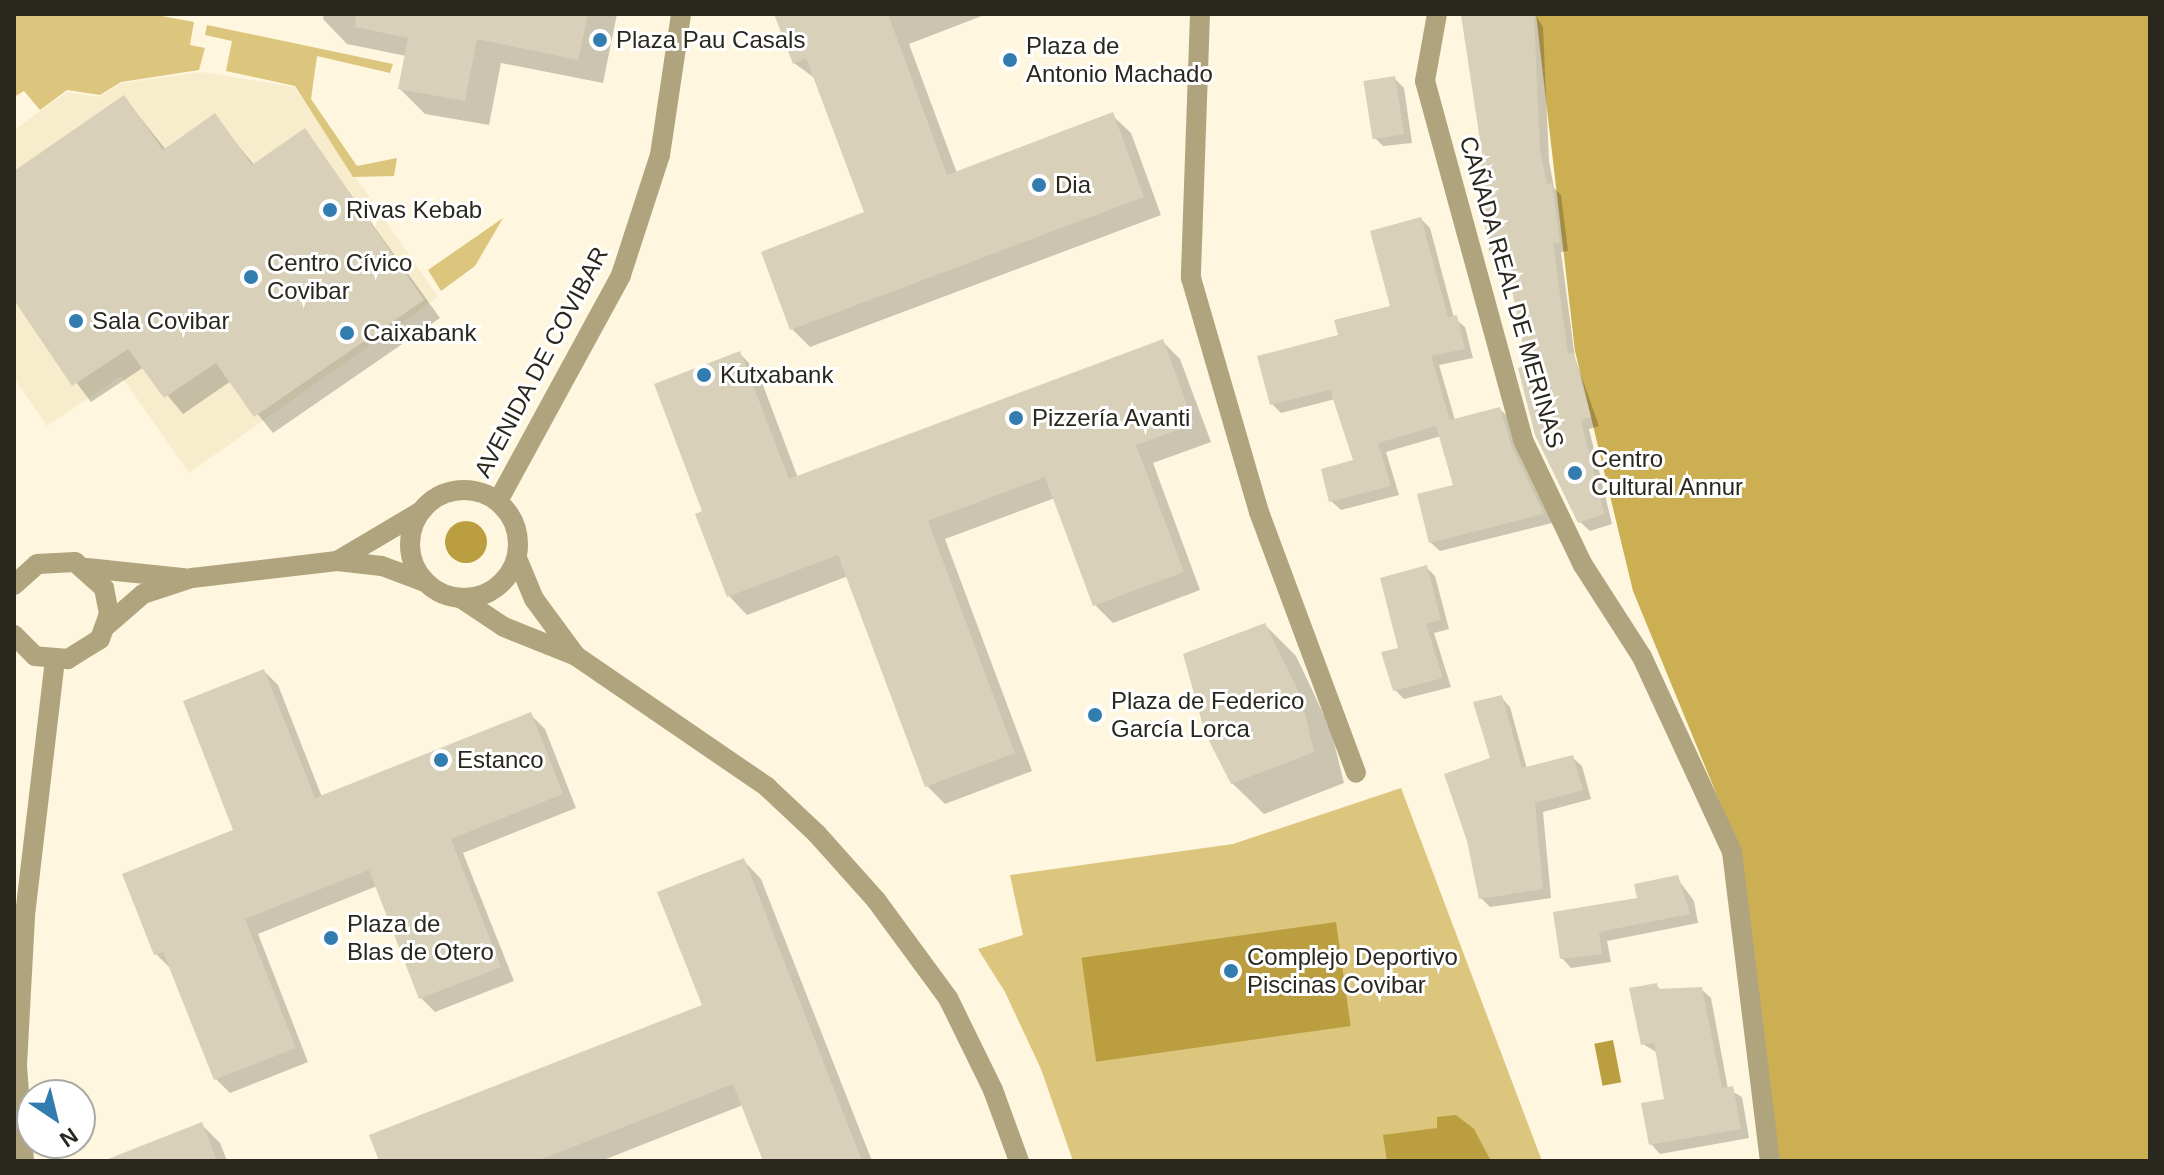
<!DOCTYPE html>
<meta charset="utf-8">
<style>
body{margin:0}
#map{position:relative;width:2164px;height:1175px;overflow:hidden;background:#fef6de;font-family:Helvetica,sans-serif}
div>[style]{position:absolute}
.built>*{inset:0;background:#f7edcd}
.green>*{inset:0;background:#dcc57d}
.forest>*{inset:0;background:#ccaf52}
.water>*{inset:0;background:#ba9e40;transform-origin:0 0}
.round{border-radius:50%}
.shadow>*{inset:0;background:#0003}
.building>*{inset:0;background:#d8d0b9;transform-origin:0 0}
.minor>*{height:20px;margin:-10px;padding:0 10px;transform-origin:10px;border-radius:10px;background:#b0a47f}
.minor>.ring{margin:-10px;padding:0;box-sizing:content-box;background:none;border:20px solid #b0a47f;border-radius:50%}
.dots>*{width:22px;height:22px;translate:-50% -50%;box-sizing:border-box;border:4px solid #fff;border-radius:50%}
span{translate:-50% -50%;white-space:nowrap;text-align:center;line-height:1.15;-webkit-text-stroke:6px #fff;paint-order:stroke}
.poi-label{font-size:24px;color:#2a271e}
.left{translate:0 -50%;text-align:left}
.street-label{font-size:24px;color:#2a271e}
.frame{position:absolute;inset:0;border:16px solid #2a271e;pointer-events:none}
.north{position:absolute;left:16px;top:1079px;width:80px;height:80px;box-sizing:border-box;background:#fff;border:2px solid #aaa9a5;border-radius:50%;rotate:145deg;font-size:22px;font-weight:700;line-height:32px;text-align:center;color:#2a271e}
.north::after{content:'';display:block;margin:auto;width:28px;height:36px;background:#327caf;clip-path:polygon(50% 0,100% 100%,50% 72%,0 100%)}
</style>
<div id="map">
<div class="built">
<i style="clip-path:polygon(201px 72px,294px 87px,438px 297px,189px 473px,121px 376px,47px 426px,14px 378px,14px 130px,67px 92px,99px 97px,122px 83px)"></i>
</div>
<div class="green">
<i style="clip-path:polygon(14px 14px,151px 14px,194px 22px,190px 45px,205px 48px,199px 70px,121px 82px,100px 95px,67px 90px,40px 110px,24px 91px,14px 97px)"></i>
<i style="clip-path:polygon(207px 25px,393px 64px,390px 73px,317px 56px,311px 99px,357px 166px,397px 158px,394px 176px,353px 177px,295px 86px,226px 71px,232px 41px,205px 35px)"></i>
<i style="clip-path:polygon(503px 218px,475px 266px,441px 291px,428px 270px)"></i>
<i style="clip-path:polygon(1401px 788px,1542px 1161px,1073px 1161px,1041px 1069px,1005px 992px,978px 949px,1023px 935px,1010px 875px,1233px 844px)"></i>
</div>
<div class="forest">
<i style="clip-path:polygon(1536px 14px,2150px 14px,2150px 1161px,1779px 1161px,1739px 849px,1633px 591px,1575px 351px)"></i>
</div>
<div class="water">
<i class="round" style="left:445px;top:521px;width:42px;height:42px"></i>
<i style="left:1336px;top:922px;width:105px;height:257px;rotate:82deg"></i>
<i style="left:1613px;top:1040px;width:43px;height:19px;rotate:79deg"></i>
<i style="clip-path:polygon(1456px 1115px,1474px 1129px,1491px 1161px,1387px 1161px,1383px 1135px,1437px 1128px,1437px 1117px)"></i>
</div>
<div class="shadow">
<i style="clip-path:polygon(324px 14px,617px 14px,603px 83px,501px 63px,489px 125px,425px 114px,400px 89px,406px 56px,347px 44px,323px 19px)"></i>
<i style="clip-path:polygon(777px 14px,987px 14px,909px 44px,957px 173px,1112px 115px,1131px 133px,1161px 215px,810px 347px,792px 329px,867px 214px,816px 79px,794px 63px)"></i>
<i style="clip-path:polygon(1479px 14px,1535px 14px,1543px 27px,1549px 161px,1554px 188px,1561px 195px,1568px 251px,1561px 252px,1575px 358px,1599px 426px,1589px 429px,1612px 524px,1590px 531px,1580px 522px,1529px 367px,1508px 265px,1501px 266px,1492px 257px)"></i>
<i style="clip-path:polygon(1394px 78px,1404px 88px,1412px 143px,1383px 146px,1374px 137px)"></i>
<i style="clip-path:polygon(124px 97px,166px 150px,214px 116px,255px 166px,305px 131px,440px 318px,273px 433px,231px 381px,183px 414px,144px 367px,91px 402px,14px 299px,14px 174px)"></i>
<i style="clip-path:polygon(1421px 219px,1430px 228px,1454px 318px,1465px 327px,1473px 358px,1439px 365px,1455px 420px,1500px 409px,1509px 418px,1520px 457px,1552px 523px,1440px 551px,1430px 542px,1455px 486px,1441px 436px,1386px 452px,1399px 495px,1341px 510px,1331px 501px,1355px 462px,1335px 399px,1281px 413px,1272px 404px,1341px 336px,1392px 307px)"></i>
<i style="clip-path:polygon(1162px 341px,1180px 359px,1211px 442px,1153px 463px,1200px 590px,1113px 623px,1095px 605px,1055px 498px,945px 539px,1032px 771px,945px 804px,926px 785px,848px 576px,747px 615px,729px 596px,705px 512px,740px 354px,758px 372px,798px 478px)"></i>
<i style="clip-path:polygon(1426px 567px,1435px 576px,1449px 629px,1434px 633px,1451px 687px,1404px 699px,1395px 690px,1401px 649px)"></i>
<i style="clip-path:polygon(1265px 625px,1296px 656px,1331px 730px,1344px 783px,1264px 814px,1232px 783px)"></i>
<i style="clip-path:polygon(264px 671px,278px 685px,322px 797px,531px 715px,545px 729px,576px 808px,463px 853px,514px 981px,435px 1012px,421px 998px,377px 886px,258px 934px,308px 1062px,230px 1093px,216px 1079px,170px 968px,156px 954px,235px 831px)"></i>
<i style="clip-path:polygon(1501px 697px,1510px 707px,1527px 769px,1572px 757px,1582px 766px,1591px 799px,1543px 812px,1551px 898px,1490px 907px,1481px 898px)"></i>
<i style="clip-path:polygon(743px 860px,761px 879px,872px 1161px,765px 1161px,743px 1105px,601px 1161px,381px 1161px,704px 1006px)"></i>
<i style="clip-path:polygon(1677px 878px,1694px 901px,1698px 923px,1607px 941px,1611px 962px,1571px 968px,1562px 958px)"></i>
<i style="clip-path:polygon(1656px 985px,1662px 991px,1701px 989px,1711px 998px,1728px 1089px,1742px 1097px,1749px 1138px,1660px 1154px,1651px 1144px,1667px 1100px,1658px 1053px,1643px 1044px)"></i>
<i style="clip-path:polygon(202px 1125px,220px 1143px,227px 1161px,125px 1161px)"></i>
</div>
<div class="building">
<i style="clip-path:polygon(356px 14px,588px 14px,578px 60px,477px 39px,465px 101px,398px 89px,408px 38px,355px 27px)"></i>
<i style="clip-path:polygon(774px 14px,888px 14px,947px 175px,1113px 112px,1144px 197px,790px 330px,761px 252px,864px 212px,806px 58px,793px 64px)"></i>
<i style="clip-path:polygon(1461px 15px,1534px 15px,1540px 150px,1547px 184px,1552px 183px,1560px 242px,1553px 243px,1568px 354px,1573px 352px,1591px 417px,1581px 420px,1604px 514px,1578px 523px,1535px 435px,1518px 368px,1527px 365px,1505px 256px,1490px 258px,1475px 162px,1483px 160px)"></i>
<i style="left:1395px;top:76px;width:59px;height:32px;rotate:81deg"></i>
<i style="clip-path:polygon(124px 95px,163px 150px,215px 113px,252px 165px,305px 128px,424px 300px,254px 417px,216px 363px,164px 398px,128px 349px,72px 386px,14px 300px,14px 171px)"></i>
<i style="clip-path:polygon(1421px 217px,1448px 317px,1457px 315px,1465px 349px,1431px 356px,1450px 420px,1500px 407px,1511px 445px,1544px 514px,1429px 543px,1417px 494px,1453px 485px,1436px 426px,1378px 443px,1391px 486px,1329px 502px,1321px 469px,1353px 460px,1330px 390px,1270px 405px,1257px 356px,1338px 335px,1334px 320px,1390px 306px,1370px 231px)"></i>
<i style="clip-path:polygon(1163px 339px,1194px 424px,1136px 445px,1184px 572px,1093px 606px,1045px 477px,928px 521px,1015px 753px,925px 787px,838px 555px,727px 597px,695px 514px,702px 511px,654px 384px,740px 351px,789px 479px)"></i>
<i style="clip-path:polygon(1427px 565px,1441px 620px,1426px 624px,1443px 678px,1393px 691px,1381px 652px,1398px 648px,1380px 578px)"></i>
<i style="clip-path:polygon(1265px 623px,1301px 697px,1314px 752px,1231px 784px,1205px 733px,1183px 654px)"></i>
<i style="clip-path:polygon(264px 669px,315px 798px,531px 712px,563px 794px,451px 839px,501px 967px,419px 999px,369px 870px,245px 919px,296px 1048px,214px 1080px,163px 952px,154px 955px,122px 874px,233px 830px,183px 701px)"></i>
<i style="clip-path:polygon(1502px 695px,1522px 768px,1573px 755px,1583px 790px,1535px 803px,1543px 889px,1479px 899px,1467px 841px,1444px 774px,1490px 758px,1473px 702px)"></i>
<i style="clip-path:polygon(744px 858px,862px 1161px,763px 1161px,733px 1084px,537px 1161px,379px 1161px,369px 1135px,702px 1005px,657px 892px)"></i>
<i style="clip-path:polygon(1678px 875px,1690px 914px,1599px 932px,1602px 954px,1560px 959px,1553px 912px,1637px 898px,1634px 884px)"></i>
<i style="clip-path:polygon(1657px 983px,1658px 989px,1702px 987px,1722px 1088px,1733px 1086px,1741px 1129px,1649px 1145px,1641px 1103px,1664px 1099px,1654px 1043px,1641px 1045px,1629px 988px)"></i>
<i style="clip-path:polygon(202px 1122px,217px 1161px,108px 1161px,108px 1159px)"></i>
</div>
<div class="minor">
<i style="left:1200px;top:14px;width:264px;rotate:92deg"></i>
<i style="left:1191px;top:278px;width:244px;rotate:73.8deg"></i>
<i style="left:1259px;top:512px;width:278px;rotate:69.6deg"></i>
<i style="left:1437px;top:14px;width:68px;rotate:100.2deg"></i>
<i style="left:1425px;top:81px;width:372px;rotate:74.7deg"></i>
<i style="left:1523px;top:440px;width:139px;rotate:64.4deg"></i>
<i style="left:1583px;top:565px;width:109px;rotate:57.3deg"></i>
<i style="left:1642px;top:657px;width:215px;rotate:65.2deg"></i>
<i style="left:1732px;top:852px;width:311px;rotate:83deg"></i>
<i class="ring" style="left:410px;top:490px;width:88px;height:88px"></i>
<i style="left:498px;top:501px;width:257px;rotate:-61.4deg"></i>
<i style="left:621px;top:275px;width:126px;rotate:-72deg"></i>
<i style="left:660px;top:155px;width:143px;rotate:-81.5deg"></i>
<i style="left:517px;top:558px;width:44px;rotate:67.5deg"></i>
<i style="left:534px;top:599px;width:71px;rotate:53.6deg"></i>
<i style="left:337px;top:561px;width:96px;rotate:-30.6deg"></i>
<i style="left:87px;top:568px;width:98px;rotate:5.9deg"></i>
<i style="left:14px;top:585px;width:31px;rotate:-42deg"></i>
<i style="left:37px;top:564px;width:38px;rotate:-3deg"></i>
<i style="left:75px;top:562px;width:39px;rotate:42deg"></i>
<i style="left:104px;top:588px;width:26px;rotate:79deg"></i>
<i style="left:109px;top:614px;width:27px;rotate:110deg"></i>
<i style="left:100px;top:639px;width:38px;rotate:148deg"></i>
<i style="left:68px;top:659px;width:33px;rotate:-175deg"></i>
<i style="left:35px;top:656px;width:30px;rotate:-135deg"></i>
<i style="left:462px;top:599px;width:50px;rotate:33.7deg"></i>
<i style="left:504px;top:627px;width:78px;rotate:21.9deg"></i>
<i style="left:576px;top:656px;width:232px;rotate:34.4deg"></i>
<i style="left:767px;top:787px;width:69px;rotate:43.2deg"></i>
<i style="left:817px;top:834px;width:89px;rotate:48.2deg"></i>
<i style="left:876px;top:900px;width:122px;rotate:53.7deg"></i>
<i style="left:948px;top:998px;width:102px;rotate:63.9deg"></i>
<i style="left:993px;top:1090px;width:76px;rotate:69.9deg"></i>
<i style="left:105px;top:627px;width:50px;rotate:-41deg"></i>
<i style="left:143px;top:594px;width:52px;rotate:-18.1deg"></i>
<i style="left:192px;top:578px;width:146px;rotate:-6.7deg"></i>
<i style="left:337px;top:561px;width:45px;rotate:6.3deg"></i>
<i style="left:382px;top:566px;width:46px;rotate:20.4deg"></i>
<i style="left:24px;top:1161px;width:96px;rotate:-94.2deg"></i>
<i style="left:17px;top:1065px;width:150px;rotate:-86.9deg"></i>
<i style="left:25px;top:915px;width:256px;rotate:-83.3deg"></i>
</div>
<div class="dots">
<i style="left:600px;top:40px;background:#327caf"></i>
<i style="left:1010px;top:60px;background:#327caf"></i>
<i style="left:1039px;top:185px;background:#327caf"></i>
<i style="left:330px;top:210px;background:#327caf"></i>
<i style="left:251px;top:277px;background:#327caf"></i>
<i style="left:76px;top:321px;background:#327caf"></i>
<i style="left:347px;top:333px;background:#327caf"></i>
<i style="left:704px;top:375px;background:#327caf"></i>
<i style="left:1016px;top:418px;background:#327caf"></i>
<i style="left:1575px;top:473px;background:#327caf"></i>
<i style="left:1095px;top:715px;background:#327caf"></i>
<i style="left:441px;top:760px;background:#327caf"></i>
<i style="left:331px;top:938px;background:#327caf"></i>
<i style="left:1231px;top:971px;background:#327caf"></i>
</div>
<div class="poi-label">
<span class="left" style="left:616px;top:40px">Plaza Pau Casals</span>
<span class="left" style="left:1026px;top:60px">Plaza de<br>Antonio Machado</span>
<span class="left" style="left:1055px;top:185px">Dia</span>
<span class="left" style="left:346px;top:210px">Rivas Kebab</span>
<span class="left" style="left:267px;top:277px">Centro Cívico<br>Covibar</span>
<span class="left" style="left:92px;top:321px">Sala Covibar</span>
<span class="left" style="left:363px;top:333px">Caixabank</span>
<span class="left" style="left:720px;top:375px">Kutxabank</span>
<span class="left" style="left:1032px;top:418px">Pizzería Avanti</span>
<span class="left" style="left:1591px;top:473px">Centro<br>Cultural Annur</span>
<span class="left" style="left:1111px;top:715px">Plaza de Federico<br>García Lorca</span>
<span class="left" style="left:457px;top:760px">Estanco</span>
<span class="left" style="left:347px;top:938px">Plaza de<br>Blas de Otero</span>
<span class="left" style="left:1247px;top:971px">Complejo Deportivo<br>Piscinas Covibar</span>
</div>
<div class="street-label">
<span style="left:1512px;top:292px;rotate:74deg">CAÑADA REAL DE MERINAS</span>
<span style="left:541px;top:362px;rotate:-62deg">AVENIDA DE COVIBAR</span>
</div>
<div class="frame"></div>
<div class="north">N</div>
</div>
